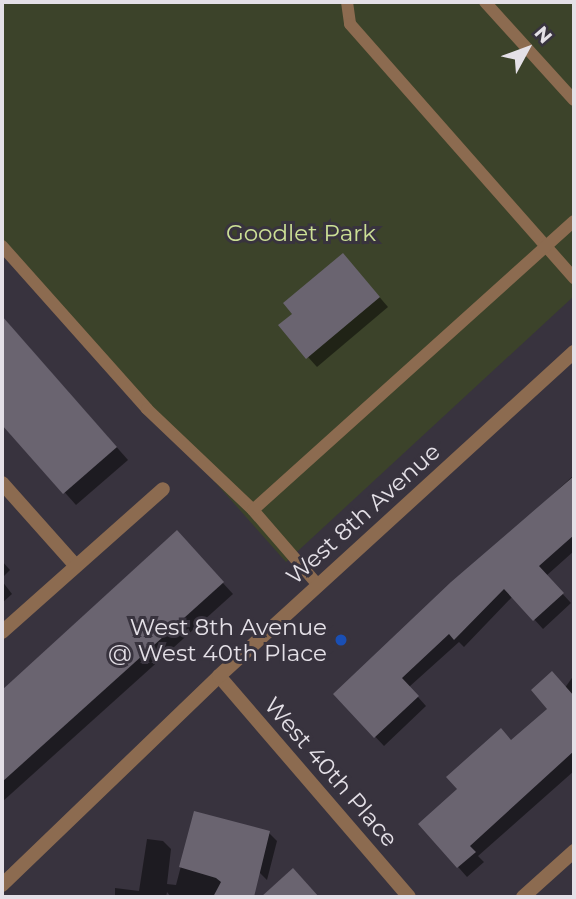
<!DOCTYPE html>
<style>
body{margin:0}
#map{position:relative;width:576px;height:899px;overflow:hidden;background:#38333e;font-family:Montserrat,sans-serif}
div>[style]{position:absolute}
.green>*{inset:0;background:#3c432a}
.shadow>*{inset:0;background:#0007}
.building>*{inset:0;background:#6a6470}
.service>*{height:12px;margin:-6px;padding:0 6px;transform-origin:6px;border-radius:6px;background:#8c6b50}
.minor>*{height:14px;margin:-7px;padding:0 7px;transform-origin:7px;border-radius:7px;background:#8c6b50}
.tertiary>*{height:14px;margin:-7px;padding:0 7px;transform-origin:7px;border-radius:7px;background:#8c6b50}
.dots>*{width:19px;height:19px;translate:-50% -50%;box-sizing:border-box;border:4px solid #38333e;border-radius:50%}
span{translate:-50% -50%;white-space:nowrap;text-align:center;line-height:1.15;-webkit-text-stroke:6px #38333e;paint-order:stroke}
.park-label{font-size:23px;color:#cce096}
.street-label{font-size:23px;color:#e4e0e7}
.poi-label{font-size:23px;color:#e4e0e7}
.right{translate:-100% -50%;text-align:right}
.frame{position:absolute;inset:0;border:4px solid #e4e0e7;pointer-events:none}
.north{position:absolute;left:492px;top:14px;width:70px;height:70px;-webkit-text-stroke:5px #38333e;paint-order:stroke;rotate:49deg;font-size:19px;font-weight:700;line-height:28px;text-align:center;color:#e4e0e7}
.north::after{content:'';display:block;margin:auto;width:24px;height:32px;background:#e4e0e7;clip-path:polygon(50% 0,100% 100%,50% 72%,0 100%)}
</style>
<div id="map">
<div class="green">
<i style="clip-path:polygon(2px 2px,574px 2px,574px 296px,286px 562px,2px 242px)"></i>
</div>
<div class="shadow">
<i style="clip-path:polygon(352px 265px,388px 307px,317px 367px,308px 357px)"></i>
<i style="clip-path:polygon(2px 317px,128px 460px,76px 505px,2px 422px)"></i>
<i style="clip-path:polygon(574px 475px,574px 551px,546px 576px,571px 603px,543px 629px,513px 596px,464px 647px,459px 642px,409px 687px,426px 706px,384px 746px,335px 694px)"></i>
<i style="clip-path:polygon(177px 533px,233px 594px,2px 802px,2px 691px)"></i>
<i style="clip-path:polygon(2px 561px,10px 570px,2px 578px)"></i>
<i style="clip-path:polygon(2px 581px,12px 594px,2px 603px)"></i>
<i style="clip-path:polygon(574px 675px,574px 771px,478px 856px,484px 862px,467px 877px,420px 824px,550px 709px)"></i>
<i style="clip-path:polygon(195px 813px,269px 833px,277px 841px,267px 880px,258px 871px,252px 897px,171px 897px,167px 892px,166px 897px,115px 897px,115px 888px,139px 891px,147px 839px,163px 841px,171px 849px,167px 884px,176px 885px)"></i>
</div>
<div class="building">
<i style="clip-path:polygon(343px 253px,380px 297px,306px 359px,278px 325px,292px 314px,283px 303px)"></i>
<i style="clip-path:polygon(2px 316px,117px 447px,63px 494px,2px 425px)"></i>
<i style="clip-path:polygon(574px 476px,574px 535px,539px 566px,564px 593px,533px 621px,504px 589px,454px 640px,449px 634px,402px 678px,419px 696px,374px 738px,333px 694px,451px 582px)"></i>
<i style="clip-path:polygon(177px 530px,224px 582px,2px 782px,2px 690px)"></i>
<i style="clip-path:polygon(552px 671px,574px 696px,574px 751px,470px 846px,476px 852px,457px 868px,418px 824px,457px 789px,446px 777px,501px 728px,511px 740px,547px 709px,531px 690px)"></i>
<i style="clip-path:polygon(194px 811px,270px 831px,254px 897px,213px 897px,221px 882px,216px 878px,179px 867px)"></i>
<i style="clip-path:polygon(293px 868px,319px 897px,261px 897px)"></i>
</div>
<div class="service">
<i style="left:347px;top:2px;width:22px;rotate:82deg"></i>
<i style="left:350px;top:24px;width:339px;rotate:48.6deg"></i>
<i style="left:485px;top:2px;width:132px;rotate:47.8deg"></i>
<i style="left:2px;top:246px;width:218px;rotate:48.3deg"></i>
<i style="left:147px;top:409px;width:146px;rotate:43.6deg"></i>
<i style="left:253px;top:510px;width:99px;rotate:49.1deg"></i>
<i style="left:253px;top:510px;width:432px;rotate:-42deg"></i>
</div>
<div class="minor">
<i style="left:2px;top:483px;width:110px;rotate:48.3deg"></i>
<i style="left:2px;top:632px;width:215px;rotate:-41.6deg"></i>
<i style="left:219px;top:676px;width:291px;rotate:49.3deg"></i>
<i style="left:523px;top:897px;width:69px;rotate:-42deg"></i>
</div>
<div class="tertiary">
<i style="left:2px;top:885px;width:301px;rotate:-43.9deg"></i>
<i style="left:219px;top:676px;width:481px;rotate:-42.4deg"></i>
</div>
<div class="dots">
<i style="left:341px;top:640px;background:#1a4fb4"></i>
</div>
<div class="park-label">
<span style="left:301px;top:233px">Goodlet Park</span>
</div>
<div class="street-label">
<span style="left:363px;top:514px;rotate:-42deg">West 8th Avenue</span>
<span style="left:331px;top:772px;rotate:49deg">West 40th Place</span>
</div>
<div class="poi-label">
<span class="right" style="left:327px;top:640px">West 8th Avenue<br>@ West 40th Place</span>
</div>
<div class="frame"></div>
<div class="north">N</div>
</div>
